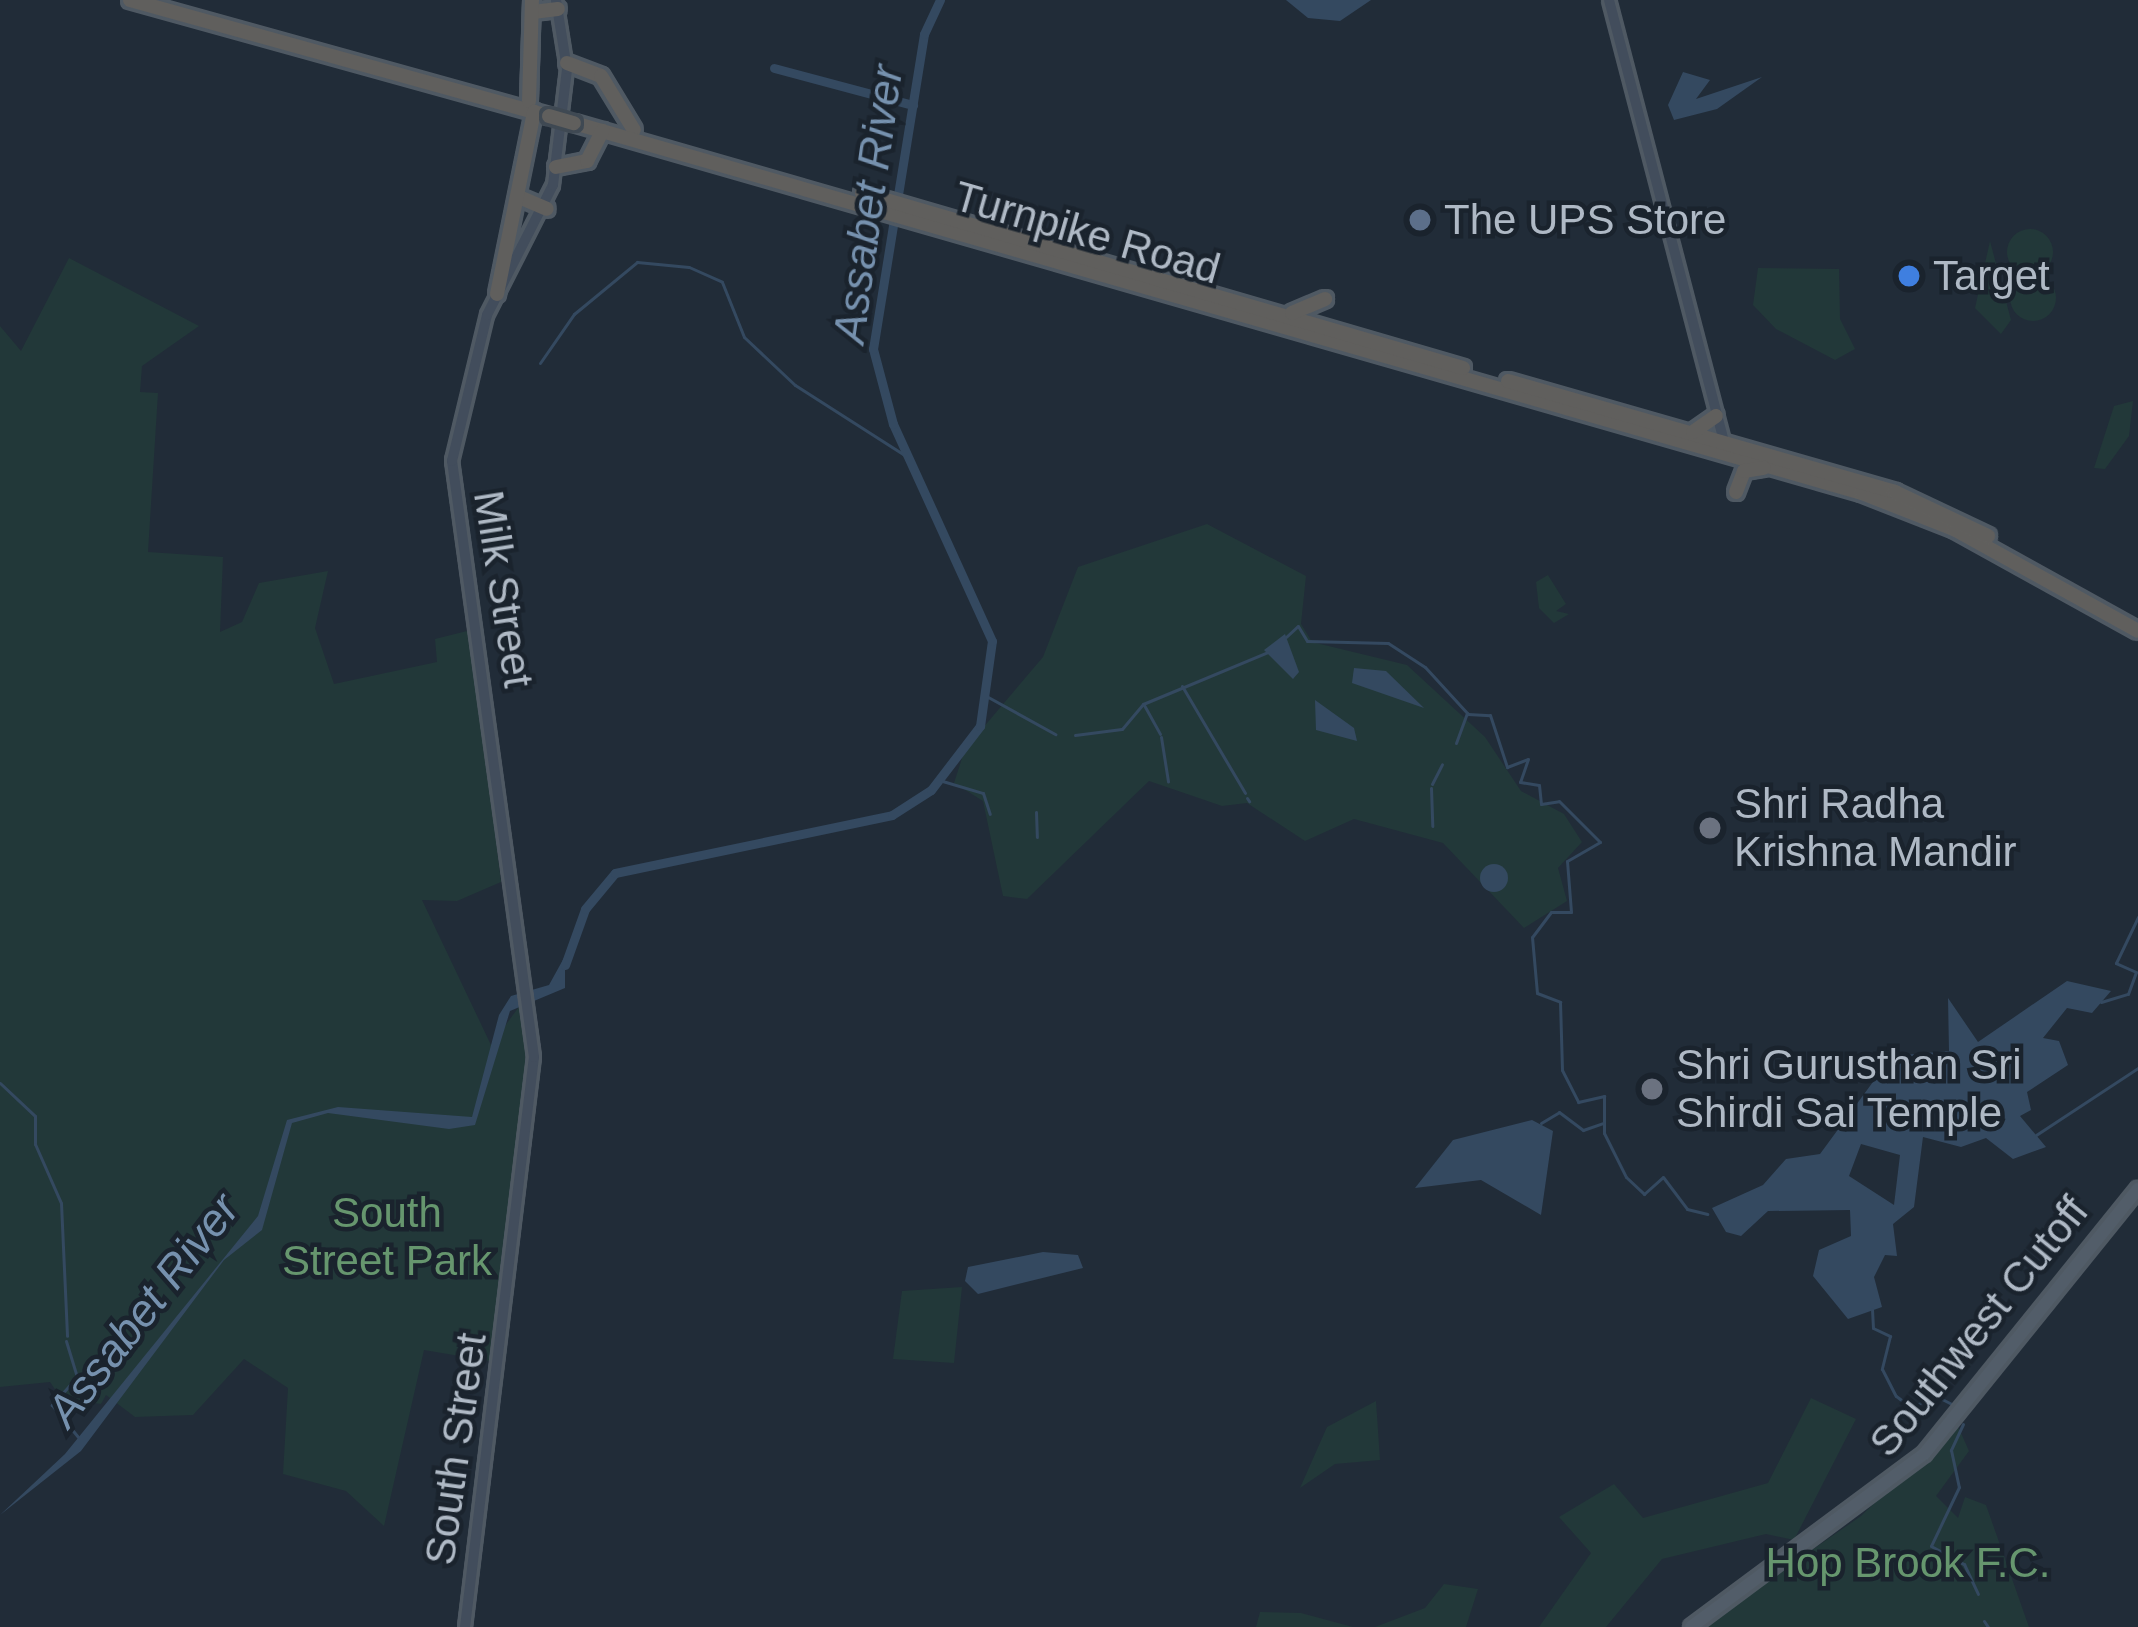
<!DOCTYPE html>
<style>
body{margin:0}
#map{position:relative;width:2138px;height:1627px;overflow:hidden;background:#212c38;font-family:Helvetica,sans-serif}
div>[style]{position:absolute}
.green>*{inset:0;background:#223839}
.round{border-radius:50%}
.water>*{inset:0;background:#344960}
.stream>*{height:3px;margin:-1.5px;padding:0 1.5px;transform-origin:1.5px;border-radius:1.5px;background:#344960}
.river>*{height:9px;margin:-4.5px;padding:0 4.5px;transform-origin:4.5px;border-radius:4.5px;background:#344960}
.roads{filter:drop-shadow(3px 0 #4f5963) drop-shadow(-3px 0 #4f5963) drop-shadow(0 3px #4f5963) drop-shadow(0 -3px #4f5963)}
.secondary>*{height:10px;margin:-5px;padding:0 5px;transform-origin:5px;border-radius:5px;background:#424d5c}
.primary>*{height:12px;margin:-6px;padding:0 6px;transform-origin:6px;border-radius:6px;background:#525d69}
.trunk>*{height:14px;margin:-7px;padding:0 7px;transform-origin:7px;border-radius:7px;background:#605f5d}
.bridges{filter:drop-shadow(3px 0 #3f4953) drop-shadow(-3px 0 #3f4953) drop-shadow(0 3px #3f4953) drop-shadow(0 -3px #3f4953)}
.trunk-bridge>*{height:14px;margin:-7px;padding:0 7px;transform-origin:7px;border-radius:7px;background:#605f5d}
.dots>*{width:33px;height:33px;translate:-50% -50%;box-sizing:border-box;border:6px solid #1a232d;border-radius:50%}
span{translate:-50% -50%;white-space:nowrap;text-align:center;line-height:1.15;-webkit-text-stroke:9px #1a232d;paint-order:stroke}
.poi-label{font-size:42px;color:#afb9c5}
.left{translate:0 -50%;text-align:left}
.street-label{font-size:42px;color:#afb9c5}
.park-label{font-size:42px;color:#66966e}
.water-label{font-size:45px;color:#7691ae;font-style:italic}
</style>
<div id="map">
<div class="green">
<i class="round" style="left:2007px;top:229px;width:46px;height:46px"></i>
<i style="clip-path:polygon(1990px 241px,2011px 320px,2001px 334px,1975px 308px)"></i>
<i style="clip-path:polygon(69px 258px,199px 326px,142px 366px,140px 392px,158px 393px,148px 552px,223px 557px,220px 632px,242px 622px,259px 583px,328px 571px,315px 628px,334px 684px,437px 662px,435px 639px,471px 630px,501px 882px,457px 901px,422px 900px,491px 1045px,529px 993px,532px 1125px,501px 1363px,424px 1350px,384px 1526px,346px 1491px,283px 1474px,288px 1388px,244px 1359px,193px 1415px,135px 1417px,106px 1395px,101px 1404px,61px 1398px,50px 1382px,0 1387px,0 326px,21px 351px)"></i>
<i style="clip-path:polygon(1758px 268px,1839px 269px,1840px 319px,1855px 349px,1835px 360px,1776px 329px,1753px 305px)"></i>
<i class="round" style="left:2010px;top:275px;width:46px;height:46px"></i>
<i style="clip-path:polygon(2133px 401px,2129px 436px,2105px 469px,2094px 468px,2114px 406px)"></i>
<i style="clip-path:polygon(1207px 524px,1306px 576px,1301px 624px,1312px 642px,1407px 665px,1485px 737px,1521px 791px,1564px 814px,1582px 842px,1558px 868px,1567px 901px,1524px 928px,1443px 843px,1354px 819px,1305px 841px,1247px 803px,1222px 806px,1149px 781px,1027px 899px,1003px 896px,983px 801px,954px 783px,965px 749px,1043px 657px,1078px 567px)"></i>
<i style="clip-path:polygon(1548px 575px,1566px 604px,1556px 611px,1569px 614px,1554px 623px,1539px 608px,1536px 582px)"></i>
<i style="clip-path:polygon(962px 1287px,954px 1363px,893px 1359px,902px 1291px)"></i>
<i style="clip-path:polygon(1811px 1398px,1856px 1419px,1794px 1540px,1766px 1534px,1662px 1559px,1606px 1627px,1539px 1627px,1591px 1553px,1559px 1517px,1614px 1484px,1643px 1518px,1768px 1483px)"></i>
<i style="clip-path:polygon(1376px 1401px,1380px 1460px,1335px 1464px,1300px 1488px,1327px 1427px)"></i>
<i style="clip-path:polygon(1957px 1424px,1969px 1451px,1936px 1496px,1958px 1518px,1965px 1497px,1986px 1505px,2029px 1627px,1701px 1627px,1861px 1516px)"></i>
<i style="clip-path:polygon(1444px 1584px,1478px 1589px,1466px 1627px,1375px 1627px,1425px 1608px)"></i>
<i style="clip-path:polygon(1260px 1612px,1301px 1613px,1353px 1627px,1256px 1627px)"></i>
</div>
<div class="water">
<i style="clip-path:polygon(1286px 0,1371px 0,1340px 21px,1308px 18px)"></i>
<i style="clip-path:polygon(1683px 72px,1710px 80px,1696px 99px,1762px 77px,1717px 109px,1674px 120px,1668px 105px)"></i>
<i style="clip-path:polygon(1285px 634px,1299px 672px,1293px 679px,1264px 650px)"></i>
<i style="clip-path:polygon(1354px 668px,1386px 671px,1424px 708px,1352px 683px)"></i>
<i style="clip-path:polygon(1315px 700px,1354px 728px,1357px 741px,1316px 730px)"></i>
<i class="round" style="left:1480px;top:864px;width:28px;height:28px"></i>
<i style="clip-path:polygon(565px 956px,565px 988px,510px 1011px,475px 1125px,449px 1129px,328px 1113px,292px 1123px,262px 1230px,224px 1260px,81px 1451px,0 1515px,65px 1454px,258px 1216px,287px 1120px,338px 1107px,472px 1117px,499px 1015px,511px 996px,549px 985px)"></i>
<i style="clip-path:polygon(evenodd,2067px 981px,2111px 991px,2092px 1013px,2067px 1008px,2043px 1038px,2059px 1041px,2068px 1065px,2027px 1092px,2031px 1110px,2020px 1116px,2046px 1147px,2013px 1159px,1986px 1138px,1961px 1147px,1923px 1137px,1914px 1207px,1893px 1224px,1897px 1256px,1885px 1255px,1874px 1277px,1882px 1307px,1848px 1319px,1813px 1276px,1819px 1250px,1851px 1236px,1850px 1210px,1768px 1211px,1741px 1236px,1726px 1232px,1712px 1208px,1763px 1185px,1786px 1159px,1820px 1154px,1892px 1056px,1949px 1051px,1948px 998px,1978px 1042px,2067px 981px,1861px 1144px,1900px 1155px,1894px 1205px,1849px 1176px,1861px 1144px)"></i>
<i style="clip-path:polygon(1532px 1120px,1553px 1131px,1541px 1215px,1481px 1180px,1415px 1188px,1453px 1140px)"></i>
<i style="clip-path:polygon(1043px 1252px,1078px 1255px,1083px 1268px,978px 1294px,965px 1281px,968px 1267px)"></i>
</div>
<div class="stream">
<i style="left:540px;top:363px;width:60px;rotate:-55.2deg"></i>
<i style="left:574px;top:314px;width:82px;rotate:-39.5deg"></i>
<i style="left:637px;top:262px;width:52px;rotate:5.5deg"></i>
<i style="left:689px;top:267px;width:36px;rotate:24deg"></i>
<i style="left:722px;top:282px;width:59px;rotate:68.2deg"></i>
<i style="left:744px;top:337px;width:70px;rotate:43.3deg"></i>
<i style="left:795px;top:385px;width:135px;rotate:32.6deg"></i>
<i style="left:1286px;top:637px;width:16px;rotate:-43deg"></i>
<i style="left:1298px;top:626px;width:17px;rotate:59deg"></i>
<i style="left:1307px;top:641px;width:81px;rotate:1.4deg"></i>
<i style="left:1388px;top:643px;width:44px;rotate:33deg"></i>
<i style="left:1425px;top:667px;width:64px;rotate:47.5deg"></i>
<i style="left:1468px;top:714px;width:22px;rotate:3deg"></i>
<i style="left:1490px;top:715px;width:55px;rotate:71.9deg"></i>
<i style="left:1507px;top:767px;width:22px;rotate:-21deg"></i>
<i style="left:1528px;top:759px;width:24px;rotate:109deg"></i>
<i style="left:1520px;top:782px;width:19px;rotate:9deg"></i>
<i style="left:1539px;top:785px;width:19px;rotate:84deg"></i>
<i style="left:1541px;top:804px;width:18px;rotate:-9deg"></i>
<i style="left:1559px;top:801px;width:58px;rotate:45deg"></i>
<i style="left:1600px;top:842px;width:38px;rotate:150deg"></i>
<i style="left:1567px;top:861px;width:51px;rotate:85.5deg"></i>
<i style="left:1571px;top:912px;width:20px;rotate:180deg"></i>
<i style="left:1551px;top:912px;width:31px;rotate:127deg"></i>
<i style="left:1532px;top:937px;width:56px;rotate:84.9deg"></i>
<i style="left:1537px;top:993px;width:25px;rotate:21deg"></i>
<i style="left:1560px;top:1002px;width:68px;rotate:88.3deg"></i>
<i style="left:1562px;top:1070px;width:36px;rotate:63deg"></i>
<i style="left:1578px;top:1102px;width:27px;rotate:-13deg"></i>
<i style="left:1604px;top:1096px;width:37px;rotate:90deg"></i>
<i style="left:1604px;top:1133px;width:49px;rotate:63.4deg"></i>
<i style="left:1626px;top:1177px;width:25px;rotate:43deg"></i>
<i style="left:1644px;top:1194px;width:25px;rotate:-42deg"></i>
<i style="left:1663px;top:1177px;width:40px;rotate:53deg"></i>
<i style="left:1687px;top:1209px;width:21px;rotate:14deg"></i>
<i style="left:1182px;top:686px;width:124px;rotate:59.5deg"></i>
<i style="left:988px;top:697px;width:77px;rotate:28.9deg"></i>
<i style="left:1144px;top:705px;width:33px;rotate:61deg"></i>
<i style="left:1075px;top:735px;width:47px;rotate:-7.3deg"></i>
<i style="left:1122px;top:729px;width:33px;rotate:-50deg"></i>
<i style="left:1143px;top:704px;width:135px;rotate:-22.6deg"></i>
<i style="left:1161px;top:737px;width:45px;rotate:81deg"></i>
<i style="left:1456px;top:743px;width:32px;rotate:-70deg"></i>
<i style="left:939px;top:780px;width:46px;rotate:16.5deg"></i>
<i style="left:983px;top:793px;width:22px;rotate:72deg"></i>
<i style="left:1432px;top:784px;width:22px;rotate:-63deg"></i>
<i style="left:1431px;top:788px;width:38px;rotate:88deg"></i>
<i style="left:1247px;top:798px;width:4px;rotate:56deg"></i>
<i style="left:1036px;top:812px;width:25px;rotate:88deg"></i>
<i style="left:2101px;top:1002px;width:28px;rotate:-17deg"></i>
<i style="left:2128px;top:994px;width:23px;rotate:-70deg"></i>
<i style="left:2136px;top:972px;width:22px;rotate:-156deg"></i>
<i style="left:2116px;top:963px;width:51px;rotate:-64.4deg"></i>
<i style="left:0;top:1083px;width:48px;rotate:43.3deg"></i>
<i style="left:35px;top:1116px;width:28px;rotate:90deg"></i>
<i style="left:35px;top:1144px;width:64px;rotate:66.2deg"></i>
<i style="left:61px;top:1203px;width:133px;rotate:87.4deg"></i>
<i style="left:1541px;top:1123px;width:21px;rotate:-31deg"></i>
<i style="left:1559px;top:1112px;width:30px;rotate:37deg"></i>
<i style="left:1583px;top:1130px;width:21px;rotate:-19deg"></i>
<i style="left:2036px;top:1135px;width:122px;rotate:-33.3deg"></i>
<i style="left:1872px;top:1309px;width:19px;rotate:87deg"></i>
<i style="left:1873px;top:1328px;width:19px;rotate:25deg"></i>
<i style="left:1890px;top:1336px;width:34px;rotate:104deg"></i>
<i style="left:1882px;top:1369px;width:30px;rotate:63deg"></i>
<i style="left:1896px;top:1396px;width:20px;rotate:37deg"></i>
<i style="left:1912px;top:1408px;width:26px;rotate:-31deg"></i>
<i style="left:1934px;top:1395px;width:22px;rotate:27deg"></i>
<i style="left:66px;top:1341px;width:38px;rotate:73deg"></i>
<i style="left:77px;top:1377px;width:38px;rotate:132deg"></i>
<i style="left:52px;top:1405px;width:41px;rotate:50.9deg"></i>
<i style="left:1963px;top:1424px;width:29px;rotate:115deg"></i>
<i style="left:1951px;top:1450px;width:38px;rotate:78deg"></i>
<i style="left:1959px;top:1487px;width:65px;rotate:115.4deg"></i>
<i style="left:1931px;top:1546px;width:38px;rotate:29deg"></i>
<i style="left:1964px;top:1564px;width:33px;rotate:65deg"></i>
<i style="left:1984px;top:1621px;width:7px;rotate:56deg"></i>
</div>
<div class="river">
<i style="left:774px;top:68px;width:144px;rotate:14.9deg"></i>
<i style="left:565px;top:965px;width:59px;rotate:-70.3deg"></i>
<i style="left:585px;top:909px;width:47px;rotate:-50.2deg"></i>
<i style="left:615px;top:873px;width:283px;rotate:-11.8deg"></i>
<i style="left:892px;top:815px;width:46px;rotate:-32.7deg"></i>
<i style="left:931px;top:790px;width:81px;rotate:-52.6deg"></i>
<i style="left:980px;top:726px;width:86px;rotate:-82deg"></i>
<i style="left:992px;top:641px;width:239px;rotate:-114.5deg"></i>
<i style="left:893px;top:424px;width:78px;rotate:-104.9deg"></i>
<i style="left:873px;top:349px;width:319px;rotate:-80.8deg"></i>
<i style="left:924px;top:34px;width:38px;rotate:-65deg"></i>
</div>
<div class="roads">
<div class="secondary">
<i style="left:1609px;top:0;width:460px;rotate:75.4deg"></i>
<i style="left:465px;top:1627px;width:574px;rotate:-83.1deg"></i>
<i style="left:534px;top:1057px;width:602px;rotate:-97.83deg"></i>
<i style="left:452px;top:461px;width:150px;rotate:-76.5deg"></i>
<i style="left:487px;top:315px;width:146px;rotate:-63.1deg"></i>
<i style="left:553px;top:185px;width:117px;rotate:-83.1deg"></i>
<i style="left:567px;top:69px;width:70px;rotate:-99.1deg"></i>
</div>
<div class="primary">
<i style="left:1691px;top:1627px;width:290px;rotate:-36.6deg"></i>
<i style="left:1924px;top:1454px;width:341px;rotate:-51.1deg"></i>
</div>
<div class="trunk">
<i style="left:130px;top:0;width:435px;rotate:15.5deg"></i>
<i style="left:533px;top:12px;width:25px;rotate:-7deg"></i>
<i style="left:567px;top:63px;width:36px;rotate:21deg"></i>
<i style="left:601px;top:76px;width:63px;rotate:58.6deg"></i>
<i style="left:529px;top:101px;width:101px;rotate:-88.3deg"></i>
<i style="left:574px;top:123px;width:1340px;rotate:16.03deg"></i>
<i style="left:1862px;top:493px;width:99px;rotate:21.4deg"></i>
<i style="left:1954px;top:529px;width:210px;rotate:29deg"></i>
<i style="left:556px;top:167px;width:32px;rotate:-11deg"></i>
<i style="left:587px;top:161px;width:34px;rotate:-63deg"></i>
<i style="left:862px;top:193px;width:626px;rotate:16.23deg"></i>
<i style="left:519px;top:197px;width:30px;rotate:23deg"></i>
<i style="left:497px;top:294px;width:186px;rotate:-78.5deg"></i>
<i style="left:1292px;top:313px;width:36px;rotate:-23deg"></i>
<i style="left:1508px;top:381px;width:403px;rotate:16deg"></i>
<i style="left:1895px;top:492px;width:103px;rotate:25.3deg"></i>
<i style="left:1693px;top:432px;width:28px;rotate:-35deg"></i>
<i style="left:1736px;top:492px;width:22px;rotate:-69deg"></i>
<i style="left:1744px;top:471px;width:20px;rotate:-9deg"></i>
</div>
</div>
<div class="bridges">
<div class="trunk-bridge">
<i style="left:549px;top:116px;width:26px;rotate:16deg"></i>
</div>
</div>
<div class="dots">
<i style="left:1420px;top:220px;background:#5c6f8a"></i>
<i style="left:1909px;top:276px;background:#3f7fe0"></i>
<i style="left:1710px;top:828px;background:#6b7280"></i>
<i style="left:1652px;top:1089px;background:#6b7280"></i>
</div>
<div class="poi-label">
<span class="left" style="left:1444px;top:220px">The UPS Store</span>
<span class="left" style="left:1933px;top:276px">Target</span>
<span class="left" style="left:1734px;top:828px">Shri Radha<br>Krishna Mandir</span>
<span class="left" style="left:1676px;top:1089px">Shri Gurusthan Sri<br>Shirdi Sai Temple</span>
</div>
<div class="street-label">
<span style="left:1087px;top:233px;rotate:16deg">Turnpike Road</span>
<span style="left:503px;top:589px;rotate:81deg">Milk Street</span>
<span style="left:1979px;top:1327px;rotate:-51deg">Southwest Cutoff</span>
<span style="left:456px;top:1449px;rotate:-82deg">South Street</span>
</div>
<div class="park-label">
<span style="left:387px;top:1237px">South<br>Street Park</span>
<span style="left:1908px;top:1563px">Hop Brook F.C.</span>
</div>
<div class="water-label">
<span style="left:868px;top:204px;rotate:-82deg">Assabet River</span>
<span style="left:143px;top:1310px;rotate:-52deg">Assabet River</span>
</div>
</div>
